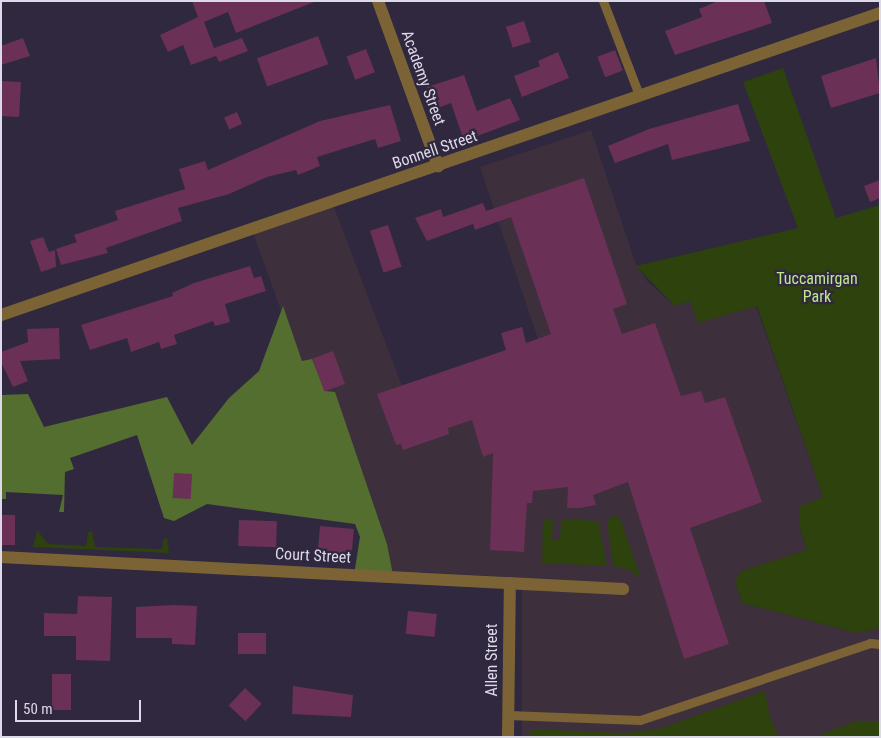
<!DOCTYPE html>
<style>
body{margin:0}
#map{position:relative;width:881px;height:738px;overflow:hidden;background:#2f283f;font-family:"Roboto Condensed",sans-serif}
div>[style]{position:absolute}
.education>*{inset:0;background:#3e2f3c}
.green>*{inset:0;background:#2d420d}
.forest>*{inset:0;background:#536e2f}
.building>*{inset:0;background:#6a3055;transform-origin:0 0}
.service>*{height:9px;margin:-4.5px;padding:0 4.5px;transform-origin:4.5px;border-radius:4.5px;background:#7b6336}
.minor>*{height:12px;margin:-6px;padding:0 6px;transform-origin:6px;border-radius:6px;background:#7b6336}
span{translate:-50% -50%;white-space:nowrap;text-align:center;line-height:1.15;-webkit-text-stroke:4.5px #2f283f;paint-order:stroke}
.street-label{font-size:16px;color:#dcd9e8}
.park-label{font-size:16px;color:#bee78c}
.frame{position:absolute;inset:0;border:2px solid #dcd9e8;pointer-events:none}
.scale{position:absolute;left:15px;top:700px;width:126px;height:22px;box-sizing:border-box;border:2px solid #dcd9e8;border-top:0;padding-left:6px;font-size:15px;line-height:18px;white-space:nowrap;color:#dcd9e8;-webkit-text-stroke:4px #2f283f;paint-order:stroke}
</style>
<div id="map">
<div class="education">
<i style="clip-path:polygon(591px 130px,636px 265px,648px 282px,675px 306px,690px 301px,722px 316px,756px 306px,823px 497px,799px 525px,807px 550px,741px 571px,735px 581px,742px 603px,857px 633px,880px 628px,880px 737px,522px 737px,522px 578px,424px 572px,377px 576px,252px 230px,332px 202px,402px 386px,538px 339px,480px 167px)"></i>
</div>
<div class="green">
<i style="clip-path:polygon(783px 68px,836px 218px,880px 205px,880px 628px,857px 633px,742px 603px,735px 581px,741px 571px,807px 550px,799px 525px,799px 507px,823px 497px,757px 306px,698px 323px,690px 301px,675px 306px,636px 266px,798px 228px,743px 82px)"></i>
<i style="clip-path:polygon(614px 515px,620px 518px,641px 578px,630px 570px,613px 566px,607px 522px)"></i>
<i style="clip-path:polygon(543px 519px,553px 519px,552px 540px,560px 539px,561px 519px,598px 521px,607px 566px,542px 563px)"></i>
<i style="clip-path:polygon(37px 530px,48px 544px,86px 546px,88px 532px,92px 531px,95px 547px,162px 549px,163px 540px,167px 537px,169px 553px,33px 547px)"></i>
<i style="clip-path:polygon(765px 691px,770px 717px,777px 734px,782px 737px,526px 737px,534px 729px,624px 733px,659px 729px)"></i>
<i style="clip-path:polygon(854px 722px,880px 722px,880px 737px,814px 737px)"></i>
</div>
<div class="forest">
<i style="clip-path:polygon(283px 306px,302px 361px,312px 359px,325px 391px,335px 392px,387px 544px,393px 575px,354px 575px,360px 537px,355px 524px,207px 504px,174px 521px,164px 518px,137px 435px,70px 458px,74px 469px,65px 472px,64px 512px,59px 512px,63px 495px,6px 492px,6px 499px,1px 499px,1px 395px,28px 394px,44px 427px,167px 397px,192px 445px,229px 398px,259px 371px)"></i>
</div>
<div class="building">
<i style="clip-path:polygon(192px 1px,313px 1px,314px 2px,236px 33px,228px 12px,204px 22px,214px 48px,242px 38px,248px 51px,219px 62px,216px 56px,191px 65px,183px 45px,168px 52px,160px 35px,198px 17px)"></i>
<i style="clip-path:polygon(718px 1px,764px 1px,772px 23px,675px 55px,665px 31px,702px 17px,699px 9px)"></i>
<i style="left:524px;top:21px;width:22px;height:19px;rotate:72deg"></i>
<i style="left:318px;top:36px;width:30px;height:65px;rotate:70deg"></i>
<i style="clip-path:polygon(23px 38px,30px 56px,1px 65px,1px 46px)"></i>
<i style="left:366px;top:49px;width:25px;height:21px;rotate:69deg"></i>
<i style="left:615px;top:50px;width:22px;height:19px;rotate:69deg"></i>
<i style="clip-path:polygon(558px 52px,569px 78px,522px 97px,514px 76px,540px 66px,538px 61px)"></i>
<i style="clip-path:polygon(876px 58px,880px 93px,831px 108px,821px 76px)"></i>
<i style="clip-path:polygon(464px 75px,477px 111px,510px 98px,520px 120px,464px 141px,451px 103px,435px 109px,427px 87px)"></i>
<i style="left:1px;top:81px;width:20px;height:35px;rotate:3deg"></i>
<i style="clip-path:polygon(738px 104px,750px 141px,672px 160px,668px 144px,615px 163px,608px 146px,649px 129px)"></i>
<i style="clip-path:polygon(390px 105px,401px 141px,378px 148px,375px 139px,317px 157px,320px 166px,298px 175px,296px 170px,267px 177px,229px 194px,178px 208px,182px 221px,106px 248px,108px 253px,61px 265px,56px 249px,77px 242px,74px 235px,118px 220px,115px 211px,185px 189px,179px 169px,205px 161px,208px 170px,320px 121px)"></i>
<i style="left:237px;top:112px;width:13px;height:14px;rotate:67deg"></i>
<i style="clip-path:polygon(584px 178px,627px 304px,613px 309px,622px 334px,655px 323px,681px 396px,701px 391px,705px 403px,725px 397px,762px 502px,690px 528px,729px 644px,684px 659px,628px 482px,593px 495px,596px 505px,580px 508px,567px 508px,568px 487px,533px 491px,532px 503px,527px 503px,524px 552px,490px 550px,493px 453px,483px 457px,472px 420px,448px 428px,449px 434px,403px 450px,401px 444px,396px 445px,377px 394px,506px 350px,501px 333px,522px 327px,526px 343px,551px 334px,511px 217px,475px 230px,473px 224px,427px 241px,415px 218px,441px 209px,443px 217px,483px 203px,486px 211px)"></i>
<i style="clip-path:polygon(880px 180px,880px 198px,870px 202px,864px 186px)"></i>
<i style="left:388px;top:225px;width:44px;height:19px;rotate:72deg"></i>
<i style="clip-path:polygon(43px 237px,49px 252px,55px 250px,56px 267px,41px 272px,30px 241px)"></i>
<i style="clip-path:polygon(250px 266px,254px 278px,261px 276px,266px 291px,225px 304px,230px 322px,215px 326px,213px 321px,174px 335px,177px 344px,161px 349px,159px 342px,131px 352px,127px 338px,90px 350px,81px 325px,173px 296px,172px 293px,194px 283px)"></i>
<i style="clip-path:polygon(59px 328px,60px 359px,20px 361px,28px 381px,13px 387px,1px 362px,1px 352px,28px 342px,27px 329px)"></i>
<i style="left:333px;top:351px;width:35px;height:22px;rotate:70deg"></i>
<i style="left:174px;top:473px;width:18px;height:25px;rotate:3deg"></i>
<i style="left:1px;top:515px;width:14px;height:30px"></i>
<i style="left:239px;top:520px;width:38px;height:26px;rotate:2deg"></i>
<i style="left:320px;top:526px;width:34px;height:32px;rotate:5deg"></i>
<i style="clip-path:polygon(78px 596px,112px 597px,110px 661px,76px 660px,76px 636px,44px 636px,44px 613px,77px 614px)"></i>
<i style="clip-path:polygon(174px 605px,197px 606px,195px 645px,172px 644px,172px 638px,136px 638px,136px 607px)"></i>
<i style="left:408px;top:611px;width:29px;height:23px;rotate:6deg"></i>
<i style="left:266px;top:633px;width:21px;height:28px;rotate:90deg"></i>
<i style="left:52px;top:674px;width:19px;height:36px"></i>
<i style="clip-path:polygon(293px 686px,353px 695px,351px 717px,292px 714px)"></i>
<i style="left:245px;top:688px;width:23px;height:24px;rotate:43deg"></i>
</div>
<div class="service">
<i style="left:603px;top:1px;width:101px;rotate:69deg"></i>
<i style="left:508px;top:715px;width:132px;rotate:2.2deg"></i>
<i style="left:640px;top:720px;width:243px;rotate:-18.5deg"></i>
<i style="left:870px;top:643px;width:10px;rotate:6deg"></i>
</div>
<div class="minor">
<i style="left:378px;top:1px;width:176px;rotate:70deg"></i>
<i style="left:1px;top:315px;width:929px;rotate:-18.96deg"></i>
<i style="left:1px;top:557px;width:623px;rotate:2.95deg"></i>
<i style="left:508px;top:737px;width:154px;rotate:-89.3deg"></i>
</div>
<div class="street-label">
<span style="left:423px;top:78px;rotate:70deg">Academy Street</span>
<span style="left:435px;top:150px;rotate:-19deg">Bonnell Street</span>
<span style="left:313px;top:556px;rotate:3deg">Court Street</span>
<span style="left:492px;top:660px;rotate:-90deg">Allen Street</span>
</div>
<div class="park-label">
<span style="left:817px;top:288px">Tuccamirgan<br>Park</span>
</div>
<div class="frame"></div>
<div class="scale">50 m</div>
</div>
